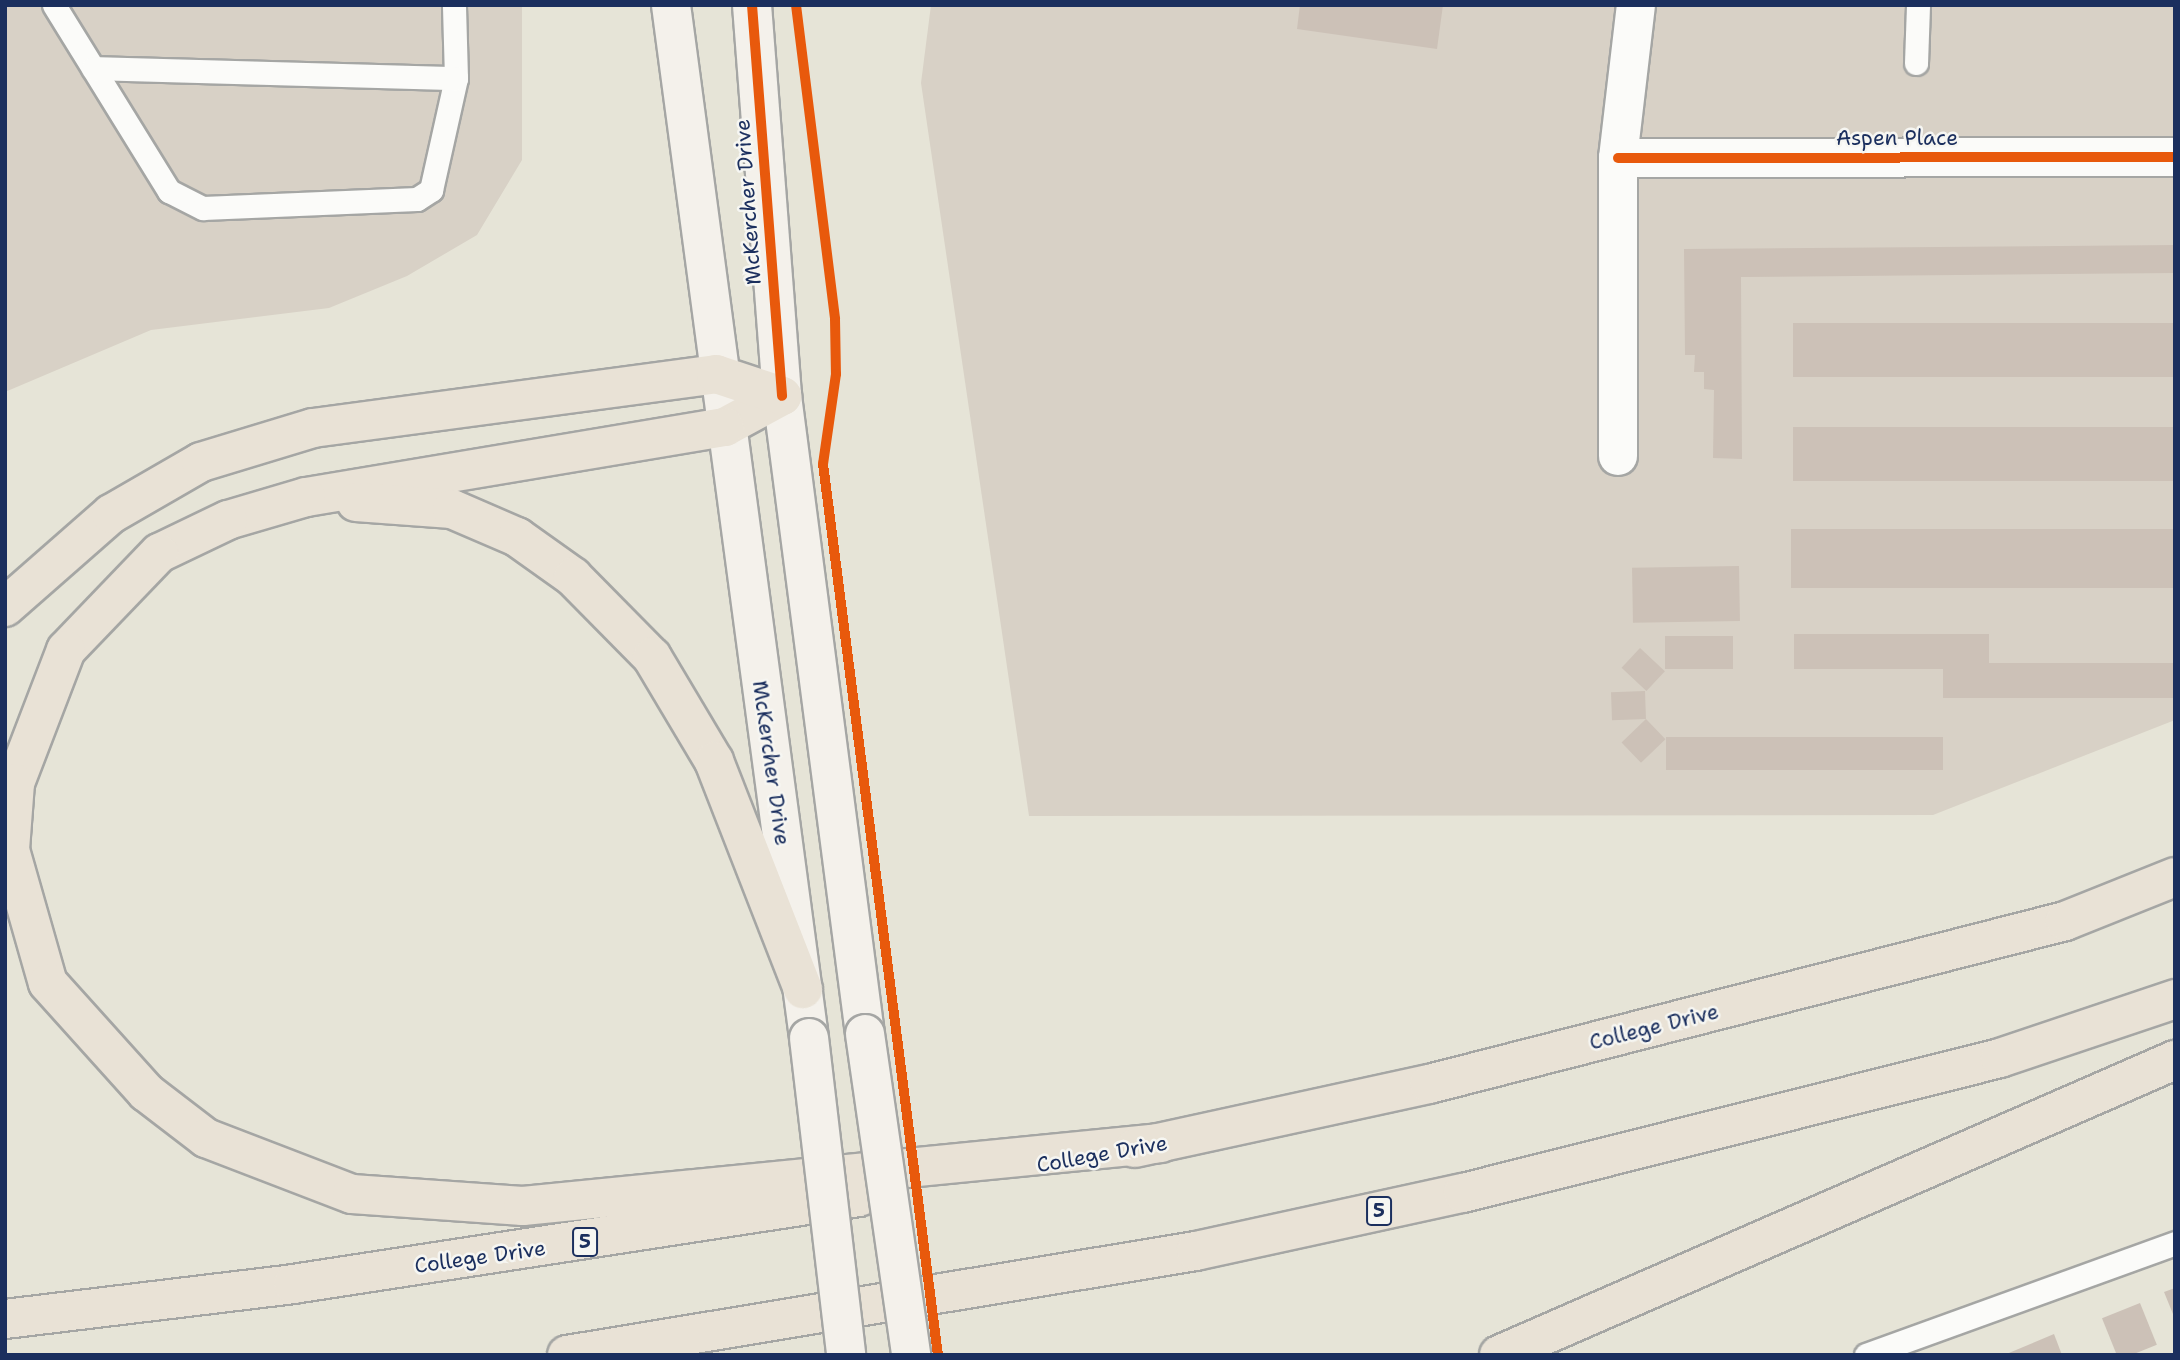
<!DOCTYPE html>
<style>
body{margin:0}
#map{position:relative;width:2180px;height:1360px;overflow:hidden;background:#e6e4d7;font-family:"Shantell Sans",sans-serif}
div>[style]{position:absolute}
.industrial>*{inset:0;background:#d8d1c6}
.building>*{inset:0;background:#ccc1b7;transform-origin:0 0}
.roads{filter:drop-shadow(2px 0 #a5a6a4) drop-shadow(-2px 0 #a5a6a4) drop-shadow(0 2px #a5a6a4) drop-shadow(0 -2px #a5a6a4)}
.lane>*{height:23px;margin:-11.5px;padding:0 11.5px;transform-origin:11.5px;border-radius:11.5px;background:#fbfbf9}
.street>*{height:38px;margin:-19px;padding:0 19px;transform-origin:19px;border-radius:19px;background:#fbfbf9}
.secondary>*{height:38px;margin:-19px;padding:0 19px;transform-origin:19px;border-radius:19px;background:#f4f1eb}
.highway>*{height:38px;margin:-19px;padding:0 19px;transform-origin:19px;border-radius:19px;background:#e9e2d6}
.bridges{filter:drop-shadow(2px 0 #a5a6a4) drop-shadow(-2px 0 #a5a6a4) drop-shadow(0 2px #a5a6a4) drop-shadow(0 -2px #a5a6a4)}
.secondary-bridge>*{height:38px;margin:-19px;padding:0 19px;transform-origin:19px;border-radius:19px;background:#f4f1eb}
.cycleway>*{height:10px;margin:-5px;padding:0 5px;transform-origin:5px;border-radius:5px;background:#e8590c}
span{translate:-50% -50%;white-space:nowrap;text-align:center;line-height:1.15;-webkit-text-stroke:5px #f6f6f2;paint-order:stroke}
.shield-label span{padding:2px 5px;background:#f6f6f2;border:2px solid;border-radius:5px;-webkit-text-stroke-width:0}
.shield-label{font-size:19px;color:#1b2f5e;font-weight:700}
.street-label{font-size:21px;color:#1b2f5e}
.frame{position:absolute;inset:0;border:7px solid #1b2f5e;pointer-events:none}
</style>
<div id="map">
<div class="industrial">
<i style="clip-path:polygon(5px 5px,522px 5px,522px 160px,477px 235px,407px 276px,329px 308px,151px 330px,5px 392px)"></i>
<i style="clip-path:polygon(931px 5px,2175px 5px,2175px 720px,1933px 815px,1029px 816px,921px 83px)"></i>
</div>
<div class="building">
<i style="clip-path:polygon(1300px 5px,1443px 5px,1437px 49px,1297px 29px)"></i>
<i style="clip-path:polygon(2175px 245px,2175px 273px,1741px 277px,1742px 459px,1713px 458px,1714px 390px,1704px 389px,1704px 372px,1694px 372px,1695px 355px,1685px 355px,1684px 249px)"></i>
<i style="left:2175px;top:323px;width:54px;height:382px;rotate:90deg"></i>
<i style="left:2175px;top:427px;width:54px;height:382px;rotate:90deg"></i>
<i style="left:2175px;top:529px;width:59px;height:384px;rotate:90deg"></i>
<i style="left:1739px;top:566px;width:55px;height:107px;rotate:89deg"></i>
<i style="left:1989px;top:634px;width:35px;height:195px;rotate:90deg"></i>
<i style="left:1733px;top:636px;width:33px;height:68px;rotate:90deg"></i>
<i style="left:1640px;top:648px;width:34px;height:27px;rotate:43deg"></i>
<i style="left:2175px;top:663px;width:35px;height:232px;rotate:90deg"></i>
<i style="left:1645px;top:691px;width:28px;height:34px;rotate:88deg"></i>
<i style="left:1646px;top:719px;width:28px;height:34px;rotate:46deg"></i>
<i style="left:1943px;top:737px;width:33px;height:277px;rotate:90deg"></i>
<i style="clip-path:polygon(2175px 1288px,2175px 1319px,2164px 1292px)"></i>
<i style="left:2140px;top:1303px;width:45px;height:41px;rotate:68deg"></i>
<i style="clip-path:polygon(2054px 1334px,2062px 1355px,2004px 1355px)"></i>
</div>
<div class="roads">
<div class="lane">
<i style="left:54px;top:5px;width:219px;rotate:58.3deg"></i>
<i style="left:169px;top:191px;width:38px;rotate:27deg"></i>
<i style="left:203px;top:208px;width:214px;rotate:-2.4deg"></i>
<i style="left:417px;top:199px;width:17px;rotate:-33deg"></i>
<i style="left:431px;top:190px;width:115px;rotate:-77.4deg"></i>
<i style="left:456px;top:78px;width:73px;rotate:-91.6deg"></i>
<i style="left:1916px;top:63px;width:58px;rotate:-88deg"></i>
<i style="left:93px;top:68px;width:363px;rotate:1.6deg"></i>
<i style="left:1866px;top:1355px;width:329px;rotate:-19.9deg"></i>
</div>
<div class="street">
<i style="left:1618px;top:158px;width:557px;rotate:-0.1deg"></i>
<i style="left:1618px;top:456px;width:298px;rotate:-90deg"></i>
<i style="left:1618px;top:158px;width:154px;rotate:-83.3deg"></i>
</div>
<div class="secondary">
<i style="left:671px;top:5px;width:1042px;rotate:82.39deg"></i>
<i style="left:752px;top:5px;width:392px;rotate:85.6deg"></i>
<i style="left:782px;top:396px;width:643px;rotate:82.59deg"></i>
</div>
<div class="highway">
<i style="left:782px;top:396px;width:65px;rotate:151.5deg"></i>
<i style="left:725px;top:427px;width:425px;rotate:170.5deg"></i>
<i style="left:306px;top:497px;width:81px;rotate:163.6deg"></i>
<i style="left:228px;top:520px;width:76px;rotate:154.4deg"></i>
<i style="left:159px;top:553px;width:134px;rotate:133.8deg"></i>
<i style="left:66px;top:650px;width:142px;rotate:111deg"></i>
<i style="left:15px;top:783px;width:67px;rotate:94.3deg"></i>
<i style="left:10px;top:850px;width:138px;rotate:74.1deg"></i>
<i style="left:48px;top:983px;width:147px;rotate:48deg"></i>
<i style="left:146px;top:1092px;width:76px;rotate:37.5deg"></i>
<i style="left:206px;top:1138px;width:156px;rotate:21deg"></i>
<i style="left:352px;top:1194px;width:171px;rotate:4deg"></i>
<i style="left:523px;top:1206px;width:641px;rotate:-5.64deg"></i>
<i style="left:356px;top:502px;width:96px;rotate:4.2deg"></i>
<i style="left:452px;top:509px;width:71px;rotate:23.3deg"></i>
<i style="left:517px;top:537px;width:69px;rotate:35.5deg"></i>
<i style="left:573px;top:577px;width:112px;rotate:45.4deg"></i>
<i style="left:652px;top:657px;width:121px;rotate:59.2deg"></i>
<i style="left:714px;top:761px;width:245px;rotate:68.7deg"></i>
<i style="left:5px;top:607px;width:141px;rotate:-41.3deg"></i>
<i style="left:111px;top:514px;width:104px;rotate:-30deg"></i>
<i style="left:201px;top:462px;width:117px;rotate:-16.9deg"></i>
<i style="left:313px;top:428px;width:407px;rotate:-7.6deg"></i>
<i style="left:716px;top:374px;width:70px;rotate:18.4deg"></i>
<i style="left:1135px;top:1148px;width:301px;rotate:-12.3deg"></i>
<i style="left:1429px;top:1084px;width:657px;rotate:-14.37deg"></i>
<i style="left:2065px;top:921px;width:118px;rotate:-21.8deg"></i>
<i style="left:5px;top:1319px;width:290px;rotate:-6.9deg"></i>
<i style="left:293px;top:1284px;width:573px;rotate:-8.74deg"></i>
<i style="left:567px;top:1355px;width:638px;rotate:-9.39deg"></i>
<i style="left:1196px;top:1251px;width:273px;rotate:-12.3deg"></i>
<i style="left:1463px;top:1193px;width:554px;rotate:-14.11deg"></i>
<i style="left:2000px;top:1058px;width:185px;rotate:-18.6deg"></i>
<i style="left:1499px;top:1355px;width:738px;rotate:-23.58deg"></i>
</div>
</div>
<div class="bridges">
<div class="secondary-bridge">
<i style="left:865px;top:1034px;width:324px;rotate:81.8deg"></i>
<i style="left:809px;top:1038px;width:319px;rotate:83.3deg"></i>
</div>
</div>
<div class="cycleway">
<i style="left:752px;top:5px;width:392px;rotate:85.6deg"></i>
<i style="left:796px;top:5px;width:316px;rotate:82.9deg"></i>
<i style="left:835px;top:319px;width:55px;rotate:89deg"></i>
<i style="left:836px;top:374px;width:91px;rotate:98.2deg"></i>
<i style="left:823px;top:464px;width:898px;rotate:82.65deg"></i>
<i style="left:1618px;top:158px;width:557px;rotate:-0.1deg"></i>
</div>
<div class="shield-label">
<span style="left:1379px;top:1211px">5</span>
<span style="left:585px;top:1242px">5</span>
</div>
<div class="street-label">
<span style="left:1897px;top:138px">Aspen Place</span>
<span style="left:748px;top:202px;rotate:-94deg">McKercher Drive</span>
<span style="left:771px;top:763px;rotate:82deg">McKercher Drive</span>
<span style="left:1654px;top:1027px;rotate:-14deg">College Drive</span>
<span style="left:1102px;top:1154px;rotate:-10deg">College Drive</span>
<span style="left:480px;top:1257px;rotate:-8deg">College Drive</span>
</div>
<div class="frame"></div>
</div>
